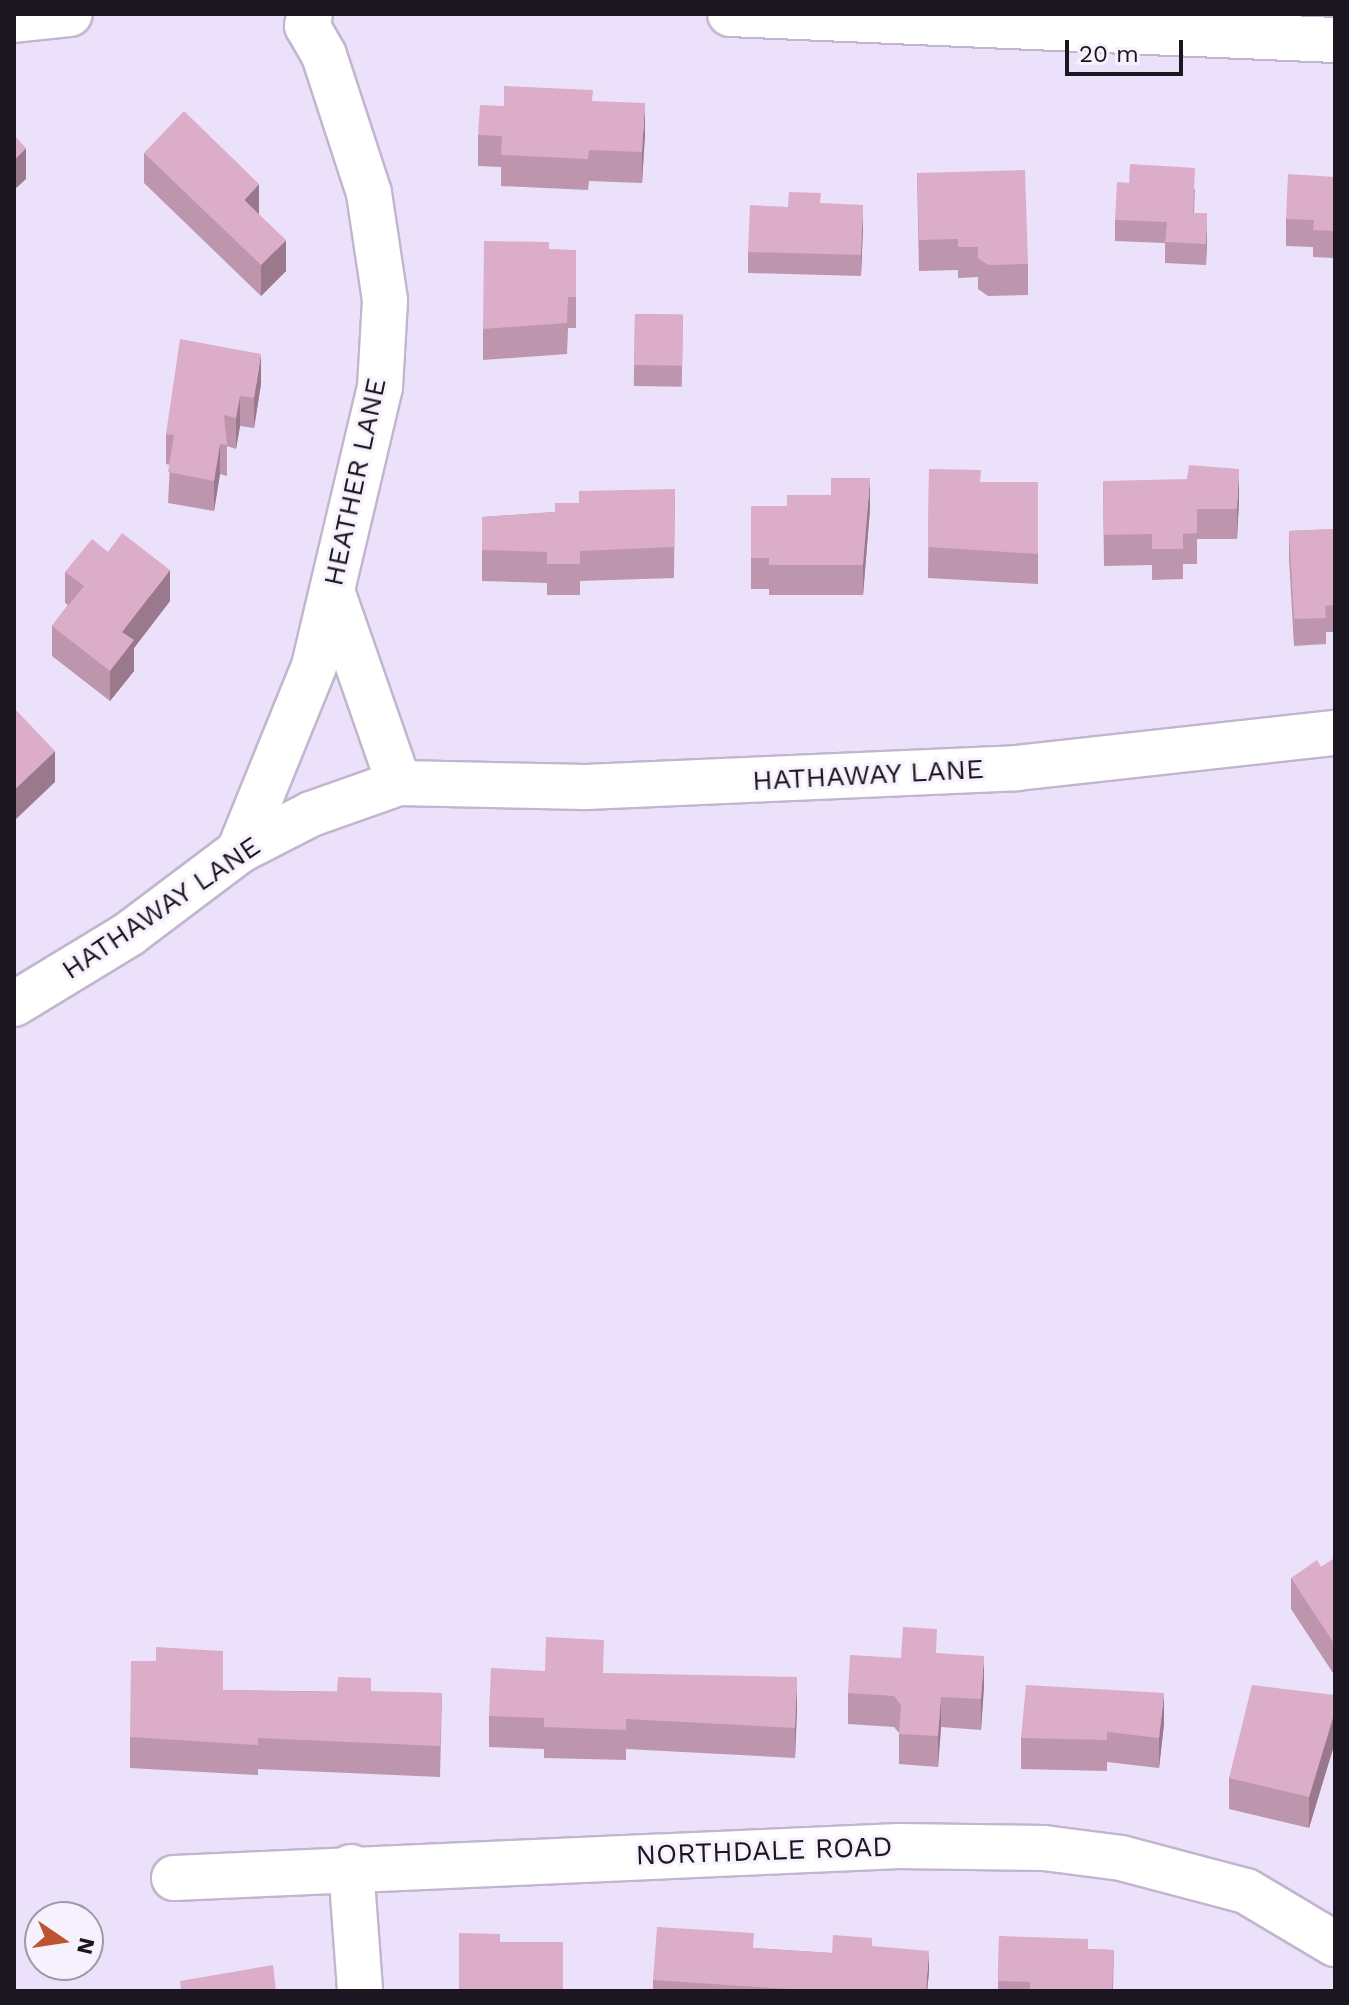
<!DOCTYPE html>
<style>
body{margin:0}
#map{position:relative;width:1349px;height:2005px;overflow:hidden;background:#ece1fa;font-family:"Work Sans",sans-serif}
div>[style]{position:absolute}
.roads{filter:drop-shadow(2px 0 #c2b6ce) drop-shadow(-2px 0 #c2b6ce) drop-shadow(0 2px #c2b6ce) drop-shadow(0 -2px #c2b6ce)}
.minor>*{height:44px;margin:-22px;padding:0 22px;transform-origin:22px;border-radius:22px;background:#fff}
.wall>*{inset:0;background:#bd95ac;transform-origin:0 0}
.shaded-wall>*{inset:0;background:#9a798c}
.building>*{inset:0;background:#dcadc8;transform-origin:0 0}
span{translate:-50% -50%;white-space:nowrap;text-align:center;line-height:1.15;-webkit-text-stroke:6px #f6f1fc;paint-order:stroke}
.street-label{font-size:28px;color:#1b161f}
.frame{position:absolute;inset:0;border:16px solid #1b161f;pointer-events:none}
.north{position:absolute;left:24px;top:1901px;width:80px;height:80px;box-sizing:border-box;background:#f6f1fc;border:2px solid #9e99a4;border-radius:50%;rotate:103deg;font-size:22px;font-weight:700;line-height:32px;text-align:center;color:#1b161f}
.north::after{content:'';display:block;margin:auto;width:28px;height:36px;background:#bc552d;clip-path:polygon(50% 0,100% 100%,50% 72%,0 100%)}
.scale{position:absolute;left:1065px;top:40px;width:118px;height:36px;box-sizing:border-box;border:4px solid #1b161f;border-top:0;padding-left:10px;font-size:24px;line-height:28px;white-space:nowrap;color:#1b161f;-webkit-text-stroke:6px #f6f1fc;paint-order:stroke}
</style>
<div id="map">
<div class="roads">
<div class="minor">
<i style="left:730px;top:14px;width:606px;rotate:2.46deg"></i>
<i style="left:14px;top:20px;width:56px;rotate:-6.1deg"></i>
<i style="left:332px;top:591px;width:203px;rotate:70.8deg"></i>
<i style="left:239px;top:851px;width:200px;rotate:-67.9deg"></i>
<i style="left:314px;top:666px;width:287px;rotate:-76.7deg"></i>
<i style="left:380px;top:387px;width:87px;rotate:-86.7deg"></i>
<i style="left:385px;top:300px;width:108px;rotate:-98.5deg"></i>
<i style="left:369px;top:193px;width:145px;rotate:-108.1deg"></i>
<i style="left:324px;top:55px;width:34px;rotate:-120deg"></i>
<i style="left:307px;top:26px;width:12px;rotate:-76deg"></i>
<i style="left:14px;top:1004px;width:135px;rotate:-31.3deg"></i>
<i style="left:129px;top:934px;width:138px;rotate:-37deg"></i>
<i style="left:239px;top:851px;width:81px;rotate:-27.2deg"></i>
<i style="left:311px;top:814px;width:93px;rotate:-19.4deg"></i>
<i style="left:399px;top:783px;width:186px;rotate:1.2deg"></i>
<i style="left:585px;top:787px;width:432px;rotate:-2.5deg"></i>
<i style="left:1017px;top:768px;width:320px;rotate:-6.3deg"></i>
<i style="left:351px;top:1867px;width:124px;rotate:85.8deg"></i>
<i style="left:174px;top:1878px;width:726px;rotate:-2.53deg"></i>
<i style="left:899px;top:1846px;width:145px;rotate:0.8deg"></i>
<i style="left:1044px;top:1848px;width:78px;rotate:7.4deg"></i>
<i style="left:1121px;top:1858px;width:129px;rotate:14.8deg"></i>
<i style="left:1246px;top:1891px;width:104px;rotate:30.8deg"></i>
</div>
</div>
<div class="wall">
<i style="clip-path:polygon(593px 101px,645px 134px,642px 183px,589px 181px,588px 190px,501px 186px,501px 167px,478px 166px,478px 135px,504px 106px)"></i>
<i style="clip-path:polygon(144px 153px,259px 214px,286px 271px,261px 296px,144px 183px)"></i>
<i style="clip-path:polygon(917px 173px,1028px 264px,1028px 295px,988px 296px,978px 289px,978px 277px,958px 278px,958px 270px,919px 271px)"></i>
<i style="clip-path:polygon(1335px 177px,1335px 258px,1313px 257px,1313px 247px,1286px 246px,1286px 219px)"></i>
<i style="clip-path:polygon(1195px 189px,1194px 213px,1207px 234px,1206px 265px,1165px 263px,1165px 243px,1115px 241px,1115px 220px)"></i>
<i style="clip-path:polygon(821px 203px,863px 226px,861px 276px,748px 273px,748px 252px,788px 207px)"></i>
<i style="clip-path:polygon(576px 250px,576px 328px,568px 328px,567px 354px,483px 360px,483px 329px)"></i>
<i style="left:635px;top:314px;width:48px;height:72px;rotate:1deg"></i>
<i style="clip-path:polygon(261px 384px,254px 428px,240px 426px,236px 449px,227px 446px,227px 476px,220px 474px,214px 511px,168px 503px,170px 465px,166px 464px,166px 434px)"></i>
<i style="clip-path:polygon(929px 469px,981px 482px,1038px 482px,1038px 584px,928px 578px)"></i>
<i style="clip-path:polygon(1103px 481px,1239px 500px,1237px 539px,1197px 539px,1197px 564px,1183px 564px,1183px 579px,1152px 580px,1152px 565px,1104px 566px)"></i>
<i style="clip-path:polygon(675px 489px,674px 578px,580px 581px,580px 595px,547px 595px,547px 583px,482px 581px,482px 517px,555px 512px,579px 503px)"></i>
<i style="clip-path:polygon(751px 506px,870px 509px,863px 595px,769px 595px,769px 589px,751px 589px)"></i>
<i style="clip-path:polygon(1335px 529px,1335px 632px,1326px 632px,1326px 644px,1294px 646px,1289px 558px,1289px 531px)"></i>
<i style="clip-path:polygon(65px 572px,170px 601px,134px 648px,134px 671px,110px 701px,52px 656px,52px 626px,68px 605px,65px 603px)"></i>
<i style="clip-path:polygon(1335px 1558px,1335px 1676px,1291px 1609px,1291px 1578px,1321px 1567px)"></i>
<i style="clip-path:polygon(937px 1653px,984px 1686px,981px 1730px,941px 1727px,938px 1767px,899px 1764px,899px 1733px,894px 1727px,848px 1724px,848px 1693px,901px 1658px)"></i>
<i style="clip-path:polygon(545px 1671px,604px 1673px,797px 1708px,795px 1758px,626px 1749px,626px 1760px,544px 1758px,544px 1749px,489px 1747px,489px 1716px)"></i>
<i style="clip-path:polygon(223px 1690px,442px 1693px,440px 1777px,258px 1769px,258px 1775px,130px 1768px,130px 1737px)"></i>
<i style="clip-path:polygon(1335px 1695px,1335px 1742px,1309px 1828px,1229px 1809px,1229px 1778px)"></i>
<i style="clip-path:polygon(1164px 1724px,1159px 1768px,1107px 1762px,1107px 1771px,1021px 1769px,1021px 1738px)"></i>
<i style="clip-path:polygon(999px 1936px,1088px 1949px,1114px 1950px,1113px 1991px,998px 1991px)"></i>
<i style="clip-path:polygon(872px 1946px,929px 1972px,927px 1991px,653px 1991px,653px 1980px,754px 1948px,832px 1953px)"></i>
</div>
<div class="shaded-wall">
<i style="clip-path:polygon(645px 103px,645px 134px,642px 183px,642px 152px)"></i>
<i style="clip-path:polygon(26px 148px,26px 179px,14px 190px,14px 160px)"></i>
<i style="clip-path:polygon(259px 184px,259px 215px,244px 200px)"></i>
<i style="clip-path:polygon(863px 205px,863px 226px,861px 276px,861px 255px)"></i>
<i style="clip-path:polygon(1207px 213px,1207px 234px,1206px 265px,1206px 244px)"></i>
<i style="clip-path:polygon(286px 240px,286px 271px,261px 296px,261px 265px)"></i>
<i style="clip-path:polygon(261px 354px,261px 384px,254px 428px,254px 398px)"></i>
<i style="clip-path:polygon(240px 396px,240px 426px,236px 449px,236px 418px)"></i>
<i style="clip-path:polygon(220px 444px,220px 474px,214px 511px,214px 481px)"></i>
<i style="clip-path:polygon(1239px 469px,1239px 500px,1237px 539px,1237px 509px)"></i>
<i style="clip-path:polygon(870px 478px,870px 509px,863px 595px,863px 565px)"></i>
<i style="clip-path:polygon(170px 570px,170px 601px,134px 648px,134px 671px,110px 701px,110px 671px,122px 632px)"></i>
<i style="clip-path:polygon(55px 751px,55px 782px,14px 821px,14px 790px)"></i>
<i style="clip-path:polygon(984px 1656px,984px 1686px,981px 1730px,981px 1699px)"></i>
<i style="clip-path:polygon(797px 1677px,797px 1708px,795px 1758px,795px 1728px)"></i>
<i style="clip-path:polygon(1164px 1693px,1164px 1724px,1159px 1768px,1159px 1738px)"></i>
<i style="clip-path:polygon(941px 1697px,941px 1727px,938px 1767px,938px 1736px)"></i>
<i style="clip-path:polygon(1335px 1711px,1335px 1742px,1309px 1828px,1309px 1797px)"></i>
<i style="clip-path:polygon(929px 1951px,929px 1972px,927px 1991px,926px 1991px)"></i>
</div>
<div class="building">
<i style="clip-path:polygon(504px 86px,593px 90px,592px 101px,645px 103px,642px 152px,589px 150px,588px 159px,501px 155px,502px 136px,478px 135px,480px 105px,504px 106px)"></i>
<i style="clip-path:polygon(184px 111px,259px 184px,244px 200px,286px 240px,261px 265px,144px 153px)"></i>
<i style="clip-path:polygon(14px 135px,26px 148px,14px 160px)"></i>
<i style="clip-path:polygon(1130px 164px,1195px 168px,1193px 213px,1207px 213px,1206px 244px,1165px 242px,1167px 222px,1115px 220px,1117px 182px,1129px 183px)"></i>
<i style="clip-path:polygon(1025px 170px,1028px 264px,988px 265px,978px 258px,978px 247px,958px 247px,958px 239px,919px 240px,917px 173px)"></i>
<i style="clip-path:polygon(1288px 174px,1335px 177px,1335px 231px,1313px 230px,1314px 220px,1286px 219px)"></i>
<i style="clip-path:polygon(789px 192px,821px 193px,820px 203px,863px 205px,861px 255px,748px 252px,750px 205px,788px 207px)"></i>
<i style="clip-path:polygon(484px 241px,549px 242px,549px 249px,576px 250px,576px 297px,568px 297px,567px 323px,483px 329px)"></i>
<i style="left:635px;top:314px;width:48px;height:51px;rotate:1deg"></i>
<i style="clip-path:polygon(180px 339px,261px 354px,254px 398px,240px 396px,236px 418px,224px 415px,227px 445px,220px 444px,214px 481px,168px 472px,174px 435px,166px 434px)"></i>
<i style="clip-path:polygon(1189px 465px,1239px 469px,1237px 509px,1197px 509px,1197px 533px,1183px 534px,1183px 549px,1152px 549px,1152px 534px,1104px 535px,1103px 481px,1187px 479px)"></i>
<i style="clip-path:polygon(929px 469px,981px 470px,980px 482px,1038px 482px,1038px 554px,928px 547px)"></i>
<i style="clip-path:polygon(831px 478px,870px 478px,863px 565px,769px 565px,769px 558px,751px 558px,751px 506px,787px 506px,787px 495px,831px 495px)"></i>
<i style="clip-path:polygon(675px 489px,674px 547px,580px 551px,580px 564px,547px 564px,547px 552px,482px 550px,482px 517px,555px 512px,555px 503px,579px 503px,579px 491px)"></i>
<i style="clip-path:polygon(1335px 529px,1335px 605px,1325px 606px,1326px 618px,1294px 619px,1289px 531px)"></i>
<i style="clip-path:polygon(122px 533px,170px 570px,122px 632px,134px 640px,110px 671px,52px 626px,84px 586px,65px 572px,92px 539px,108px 552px)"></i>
<i style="clip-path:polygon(14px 708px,55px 751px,14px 790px)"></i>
<i style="clip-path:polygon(1335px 1558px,1335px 1645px,1291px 1578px,1317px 1560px,1321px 1567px)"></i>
<i style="clip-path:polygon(903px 1627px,937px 1629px,936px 1653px,984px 1656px,981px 1699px,941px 1697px,938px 1736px,899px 1734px,901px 1705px,894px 1696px,848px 1693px,850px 1655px,901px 1658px)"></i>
<i style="clip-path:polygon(546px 1637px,604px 1640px,603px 1673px,797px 1677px,795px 1728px,626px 1719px,626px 1730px,544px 1727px,544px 1718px,489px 1716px,491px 1668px,545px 1671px)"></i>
<i style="clip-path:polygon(156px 1647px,223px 1651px,223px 1690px,337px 1692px,338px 1677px,371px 1678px,371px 1691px,442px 1693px,440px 1746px,258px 1738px,258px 1745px,130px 1737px,131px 1661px,156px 1661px)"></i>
<i style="clip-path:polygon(1026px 1685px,1164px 1693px,1159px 1738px,1107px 1732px,1107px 1740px,1021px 1738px)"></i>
<i style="clip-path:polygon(1252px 1685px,1335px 1695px,1335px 1711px,1309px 1797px,1229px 1778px)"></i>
<i style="clip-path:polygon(657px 1927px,754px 1933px,753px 1948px,832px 1953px,833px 1935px,872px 1938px,872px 1946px,929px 1951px,926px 1991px,817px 1991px,653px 1980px)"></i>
<i style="clip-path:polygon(459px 1933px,500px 1934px,500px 1942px,563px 1942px,563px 1991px,459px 1991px)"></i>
<i style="clip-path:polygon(999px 1936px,1088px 1939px,1088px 1949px,1114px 1950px,1112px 1991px,1030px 1991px,1030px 1982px,998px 1981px)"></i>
<i style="clip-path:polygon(273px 1965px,276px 1991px,181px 1991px,180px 1981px)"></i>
</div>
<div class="street-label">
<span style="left:355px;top:482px;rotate:-78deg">HEATHER LANE</span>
<span style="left:868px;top:775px;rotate:-3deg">HATHAWAY LANE</span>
<span style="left:161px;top:908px;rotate:-34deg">HATHAWAY LANE</span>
<span style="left:764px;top:1851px;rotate:-2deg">NORTHDALE ROAD</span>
</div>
<div class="frame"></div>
<div class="north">N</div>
<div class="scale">20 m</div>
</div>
